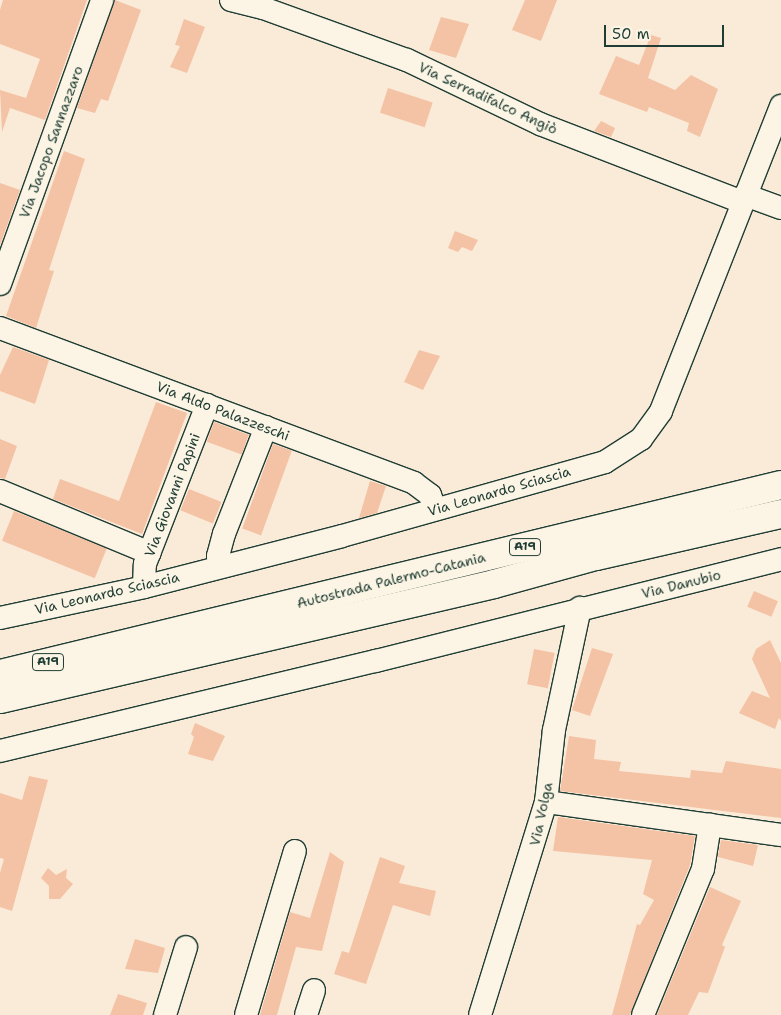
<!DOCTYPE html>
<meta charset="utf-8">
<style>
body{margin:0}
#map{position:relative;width:781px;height:1015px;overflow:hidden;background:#faebd8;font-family:"Shantell Sans",sans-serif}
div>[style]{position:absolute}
.building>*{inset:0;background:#f4c2a4;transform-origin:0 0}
.roads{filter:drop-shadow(1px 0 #1f3d34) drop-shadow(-1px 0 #1f3d34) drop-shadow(0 1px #1f3d34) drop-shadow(0 -1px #1f3d34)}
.minor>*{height:22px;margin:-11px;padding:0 11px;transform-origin:11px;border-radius:11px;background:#fcf5e5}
.highway>*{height:28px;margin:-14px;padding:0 14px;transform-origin:14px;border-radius:14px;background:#fcf5e5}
span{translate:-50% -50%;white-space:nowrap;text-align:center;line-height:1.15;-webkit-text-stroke:4px #fcf5e5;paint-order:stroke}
.shield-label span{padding:1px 4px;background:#fcf5e5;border:1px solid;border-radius:4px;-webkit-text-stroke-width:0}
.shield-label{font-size:12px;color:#1f3d34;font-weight:700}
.street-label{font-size:14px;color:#1f3d34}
.scale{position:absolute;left:604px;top:25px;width:120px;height:22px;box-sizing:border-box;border:2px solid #1f3d34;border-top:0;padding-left:6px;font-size:15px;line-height:18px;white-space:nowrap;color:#1f3d34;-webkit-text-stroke:4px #fcf5e5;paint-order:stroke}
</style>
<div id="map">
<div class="building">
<i style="clip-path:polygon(3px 0,87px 0,45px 120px,10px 108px,2px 132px,0 90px,26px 98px,40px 59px,0 44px,0 10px)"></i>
<i style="clip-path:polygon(115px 0,141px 10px,108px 101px,101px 99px,95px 113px,77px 108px)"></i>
<i style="clip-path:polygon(525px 0,557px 0,541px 41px,512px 30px)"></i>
<i style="clip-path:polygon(441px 17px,469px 24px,456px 58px,429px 50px)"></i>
<i style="clip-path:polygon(184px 19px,205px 27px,187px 73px,170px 67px,180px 46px,175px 45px)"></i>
<i style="clip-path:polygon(651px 35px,661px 38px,648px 78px,675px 90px,691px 75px,718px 89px,700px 137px,687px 131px,689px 123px,649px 107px,647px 112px,599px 94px,616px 56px,639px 65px)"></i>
<i style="left:388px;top:88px;width:47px;height:26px;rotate:18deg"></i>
<i style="clip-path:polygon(601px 121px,615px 128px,611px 137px,594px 131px)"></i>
<i style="clip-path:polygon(64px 151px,85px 159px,49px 270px,54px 271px,36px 328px,6px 316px)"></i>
<i style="clip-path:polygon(0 183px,20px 190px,0 245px)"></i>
<i style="clip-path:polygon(455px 231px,478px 240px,472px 251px,462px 247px,458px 252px,448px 248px)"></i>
<i style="clip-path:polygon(13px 347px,49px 360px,35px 404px,0 391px,0 375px)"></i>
<i style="clip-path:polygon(419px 350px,440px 356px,423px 390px,404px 382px)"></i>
<i style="clip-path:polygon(156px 402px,187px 413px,142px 534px,53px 499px,60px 479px,119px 501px)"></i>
<i style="left:214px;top:422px;width:37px;height:21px;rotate:20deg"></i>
<i style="clip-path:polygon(0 439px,17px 446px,5px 479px,0 478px)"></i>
<i style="left:273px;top:444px;width:20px;height:90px;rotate:20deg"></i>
<i style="clip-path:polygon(370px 481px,386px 486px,377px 513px,359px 518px)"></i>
<i style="left:189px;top:489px;width:35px;height:23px;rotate:22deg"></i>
<i style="left:14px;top:511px;width:100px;height:32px;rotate:22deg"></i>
<i style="left:754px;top:591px;width:26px;height:17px;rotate:23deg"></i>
<i style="clip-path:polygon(770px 640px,781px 663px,781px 721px,779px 718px,775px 729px,739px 713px,752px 691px,770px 698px,752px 659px,756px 649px)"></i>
<i style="clip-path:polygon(592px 648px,613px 654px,590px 716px,572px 710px)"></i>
<i style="left:534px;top:649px;width:21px;height:36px;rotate:11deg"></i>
<i style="clip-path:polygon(195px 723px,225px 736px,213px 761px,188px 754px,194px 737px,191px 734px)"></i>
<i style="clip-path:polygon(569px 736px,596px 740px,594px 759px,621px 762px,619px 771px,690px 778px,691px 770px,722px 773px,726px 761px,781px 769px,781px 818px,560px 791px)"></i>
<i style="clip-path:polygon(29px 776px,48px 780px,12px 911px,0 907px,0 873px,4px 859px,0 858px,0 793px,22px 800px)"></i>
<i style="clip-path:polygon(558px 817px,695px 836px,690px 865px,630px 1015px,612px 1015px,637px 924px,640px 925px,654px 900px,643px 894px,652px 860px,553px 851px)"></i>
<i style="clip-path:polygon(721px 840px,758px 845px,753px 866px,718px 857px)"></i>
<i style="clip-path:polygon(330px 852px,344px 862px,322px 951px,296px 947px,277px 1015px,260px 1015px,290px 912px,310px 918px)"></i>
<i style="clip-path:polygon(380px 857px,405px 866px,399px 883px,436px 891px,430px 916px,393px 905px,366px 984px,334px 974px,342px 951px,349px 953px)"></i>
<i style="clip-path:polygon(48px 868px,56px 875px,67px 869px,66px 878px,73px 884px,60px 899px,49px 899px,49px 886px,41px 878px)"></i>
<i style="clip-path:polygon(710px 887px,741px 901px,722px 945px,725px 947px,708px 993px,699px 992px,688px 1015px,657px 1015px)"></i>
<i style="clip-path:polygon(135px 939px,165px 948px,158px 973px,125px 969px)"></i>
<i style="clip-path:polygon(118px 994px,147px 1003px,143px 1015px,110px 1015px)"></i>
</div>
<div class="roads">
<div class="minor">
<i style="left:231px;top:0;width:33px;rotate:14deg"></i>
<i style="left:263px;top:8px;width:153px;rotate:19.9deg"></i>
<i style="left:407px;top:60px;width:148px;rotate:25.7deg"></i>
<i style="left:540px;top:124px;width:217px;rotate:21.1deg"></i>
<i style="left:745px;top:195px;width:38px;rotate:20deg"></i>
<i style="left:0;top:284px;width:302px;rotate:-70.2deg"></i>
<i style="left:0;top:328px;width:442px;rotate:20.5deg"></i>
<i style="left:414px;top:483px;width:20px;rotate:37deg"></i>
<i style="left:430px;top:495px;width:15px;rotate:70deg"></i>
<i style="left:0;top:491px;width:162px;rotate:22.5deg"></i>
<i style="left:219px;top:567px;width:11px;rotate:-95deg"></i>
<i style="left:218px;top:556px;width:23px;rotate:-75deg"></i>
<i style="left:224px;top:534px;width:115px;rotate:-68.6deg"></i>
<i style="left:144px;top:587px;width:23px;rotate:-88deg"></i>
<i style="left:145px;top:564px;width:171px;rotate:-68.7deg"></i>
<i style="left:0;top:618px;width:147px;rotate:-12.1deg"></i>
<i style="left:144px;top:587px;width:204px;rotate:-14.4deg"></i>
<i style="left:342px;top:536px;width:273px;rotate:-15.7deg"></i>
<i style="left:605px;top:462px;width:43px;rotate:-32.6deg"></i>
<i style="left:641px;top:439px;width:34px;rotate:-54deg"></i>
<i style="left:661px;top:411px;width:328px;rotate:-68.5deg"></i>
<i style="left:0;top:751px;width:387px;rotate:-13.5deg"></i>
<i style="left:376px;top:661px;width:418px;rotate:-14.1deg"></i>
<i style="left:546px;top:802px;width:237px;rotate:8deg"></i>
<i style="left:165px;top:1015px;width:71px;rotate:-72.8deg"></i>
<i style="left:246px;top:1015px;width:171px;rotate:-73.4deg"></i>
<i style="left:306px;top:1015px;width:26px;rotate:-72deg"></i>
<i style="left:480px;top:1015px;width:223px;rotate:-72.8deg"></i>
<i style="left:546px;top:802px;width:72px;rotate:-83.7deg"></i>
<i style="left:554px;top:730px;width:125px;rotate:-78deg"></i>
<i style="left:643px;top:1015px;width:158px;rotate:-67.7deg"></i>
<i style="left:703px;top:869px;width:45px;rotate:-81deg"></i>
</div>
<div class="highway">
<i style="left:0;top:674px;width:804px;rotate:-13.6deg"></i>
<i style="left:0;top:699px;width:507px;rotate:-13.1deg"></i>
<i style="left:494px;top:584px;width:106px;rotate:-15.4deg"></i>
<i style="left:596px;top:556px;width:190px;rotate:-12.8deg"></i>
</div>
</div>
<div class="shield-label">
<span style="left:525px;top:547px">A19</span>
<span style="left:48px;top:662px">A19</span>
</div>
<div class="street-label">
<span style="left:488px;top:98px;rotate:25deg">Via Serradifalco Angiò</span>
<span style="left:51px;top:142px;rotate:-70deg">Via Jacopo Sannazzaro</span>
<span style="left:223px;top:411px;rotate:21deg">Via Aldo Palazzeschi</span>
<span style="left:499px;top:491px;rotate:-16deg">Via Leonardo Sciascia</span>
<span style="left:172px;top:495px;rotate:-69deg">Via Giovanni Papini</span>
<span style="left:391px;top:580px;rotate:-14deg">Autostrada Palermo-Catania</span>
<span style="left:681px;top:584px;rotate:-14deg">Via Danubio</span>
<span style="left:107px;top:593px;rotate:-13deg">Via Leonardo Sciascia</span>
<span style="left:541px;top:814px;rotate:-78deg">Via Volga</span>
</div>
<div class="scale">50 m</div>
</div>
